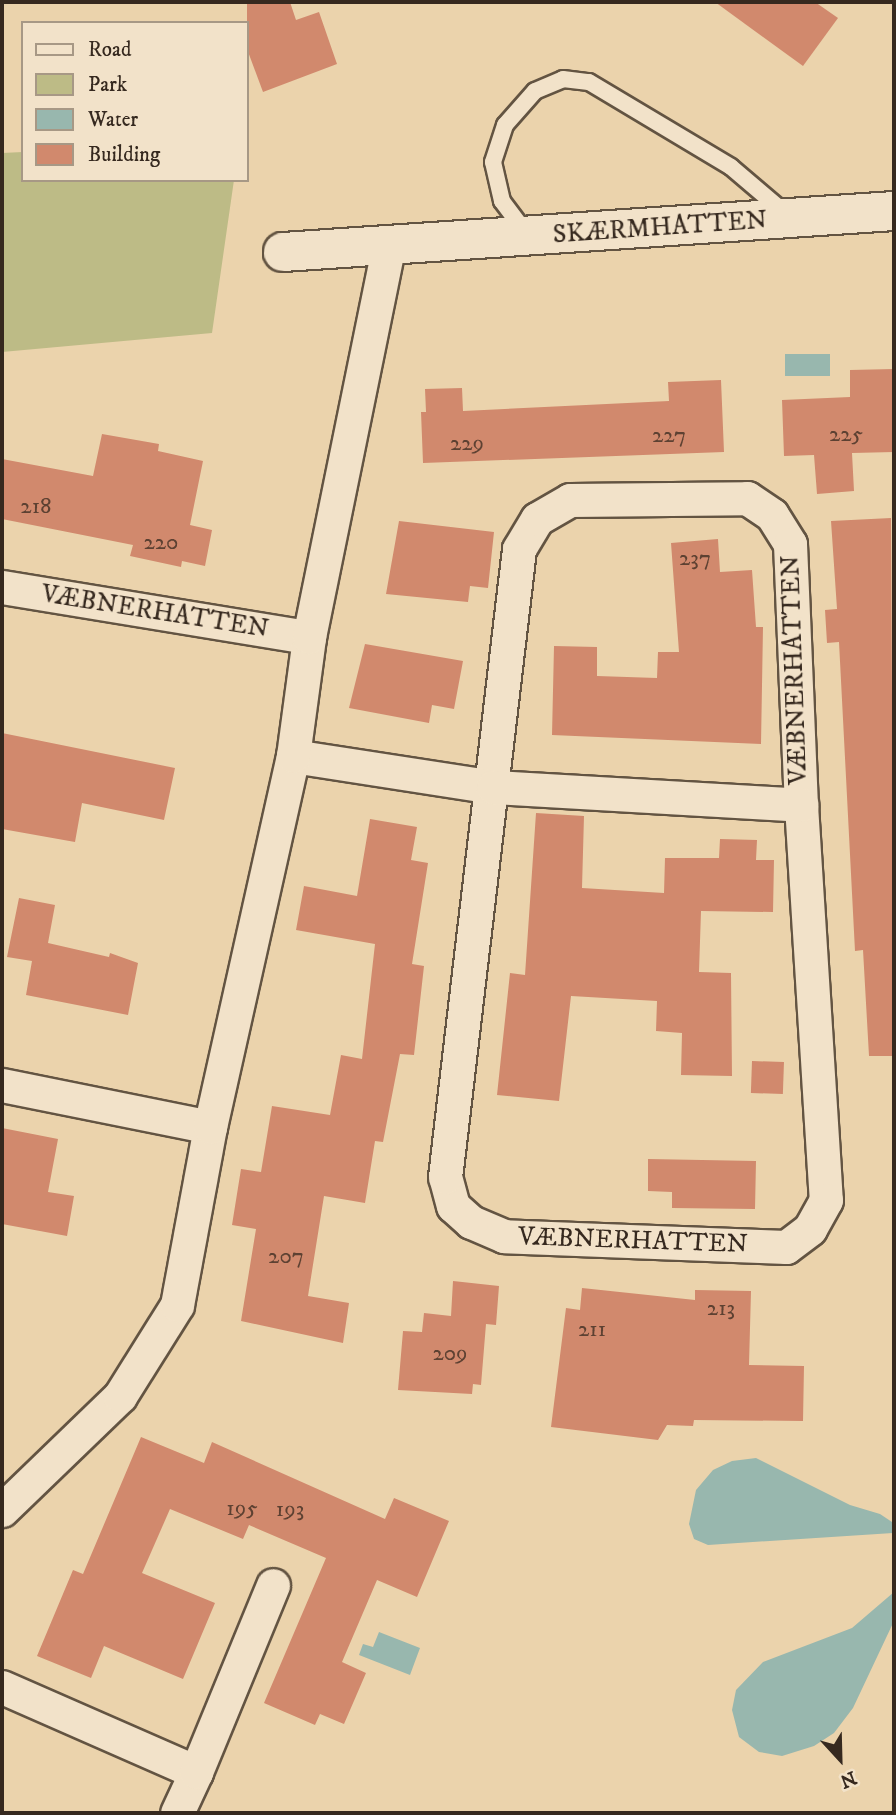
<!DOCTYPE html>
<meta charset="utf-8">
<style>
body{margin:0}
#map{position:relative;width:896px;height:1815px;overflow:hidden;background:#ebd3ac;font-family:"IM FELL DW Pica",serif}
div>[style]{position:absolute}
.green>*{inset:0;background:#bdbb86}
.water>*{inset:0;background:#98b7ae;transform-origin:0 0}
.building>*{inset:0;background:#d1896d;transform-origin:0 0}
.roads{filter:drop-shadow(2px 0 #635442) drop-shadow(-2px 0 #635442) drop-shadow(0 2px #635442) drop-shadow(0 -2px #635442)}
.service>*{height:16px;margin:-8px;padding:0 8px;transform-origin:8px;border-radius:8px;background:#f2e2c9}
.minor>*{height:33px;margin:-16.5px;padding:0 16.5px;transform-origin:16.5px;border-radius:16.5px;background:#f2e2c9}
.tertiary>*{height:38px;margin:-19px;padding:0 19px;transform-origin:19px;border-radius:19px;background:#f2e2c9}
span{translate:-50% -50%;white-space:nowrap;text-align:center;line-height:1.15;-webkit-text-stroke:5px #f2e2c9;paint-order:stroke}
.number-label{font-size:23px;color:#5d4132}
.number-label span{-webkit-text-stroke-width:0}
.street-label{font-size:26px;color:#36291f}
.frame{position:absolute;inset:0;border:4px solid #36291f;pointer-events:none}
.legend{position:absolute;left:21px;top:21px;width:228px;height:161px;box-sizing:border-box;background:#f2e2c9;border:2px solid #a79885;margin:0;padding:9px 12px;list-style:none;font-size:21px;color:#36291f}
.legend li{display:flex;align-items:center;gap:14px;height:35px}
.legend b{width:35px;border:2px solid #a79885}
.north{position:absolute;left:805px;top:1724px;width:70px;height:70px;-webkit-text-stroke:5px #f2e2c9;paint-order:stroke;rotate:158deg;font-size:19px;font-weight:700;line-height:28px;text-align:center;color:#36291f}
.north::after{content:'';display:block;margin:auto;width:24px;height:32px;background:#36291f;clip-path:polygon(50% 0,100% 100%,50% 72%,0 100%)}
</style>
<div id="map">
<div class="green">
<i style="clip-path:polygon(23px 152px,23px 180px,234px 180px,212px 333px,2px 352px,2px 153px)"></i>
</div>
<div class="water">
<i style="left:830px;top:354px;width:22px;height:45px;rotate:90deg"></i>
<i style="clip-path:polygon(756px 1458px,850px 1505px,880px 1514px,892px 1522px,893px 1533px,708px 1545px,694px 1539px,689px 1524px,696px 1490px,713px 1470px,732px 1461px)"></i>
<i style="clip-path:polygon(894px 1592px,894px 1621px,853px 1708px,834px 1733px,814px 1746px,782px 1756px,759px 1752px,739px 1737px,732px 1710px,736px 1690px,763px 1662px,852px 1628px)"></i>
<i style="clip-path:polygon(379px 1632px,420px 1648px,410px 1675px,359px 1655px,363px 1644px,373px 1647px)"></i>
</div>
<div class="building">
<i style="clip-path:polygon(247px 2px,290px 2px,296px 20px,319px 12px,337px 64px,263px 92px,247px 49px)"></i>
<i style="clip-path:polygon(715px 2px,815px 2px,838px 18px,803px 66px)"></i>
<i style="clip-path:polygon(894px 369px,894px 452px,852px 453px,854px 491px,817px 494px,814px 455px,784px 456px,782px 400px,850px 397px,850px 370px)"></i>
<i style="clip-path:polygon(721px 380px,724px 452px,423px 463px,421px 412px,426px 412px,425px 389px,462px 388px,463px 411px,669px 401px,668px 382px)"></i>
<i style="clip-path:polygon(102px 434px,159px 444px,158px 451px,203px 461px,190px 525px,212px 530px,205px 566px,182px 561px,181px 567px,130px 556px,133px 545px,2px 519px,2px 459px,93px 476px)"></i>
<i style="clip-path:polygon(891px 518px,894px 1056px,869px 1056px,863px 950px,855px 951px,839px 642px,827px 643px,825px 610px,837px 609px,831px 521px)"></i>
<i style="clip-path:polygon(399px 521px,494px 532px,488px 588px,470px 586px,468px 602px,386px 594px)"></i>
<i style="clip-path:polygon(718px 539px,720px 572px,752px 570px,756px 627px,763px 627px,761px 744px,552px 735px,554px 646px,597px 647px,597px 676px,657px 678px,658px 652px,679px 652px,671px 543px)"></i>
<i style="clip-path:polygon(365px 644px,463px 661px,454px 709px,432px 705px,429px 723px,349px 708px)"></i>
<i style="clip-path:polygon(2px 733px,175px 768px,164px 820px,82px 803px,75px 842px,2px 829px)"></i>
<i style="clip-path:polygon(536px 813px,584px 816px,582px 888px,664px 893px,665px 858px,719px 858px,720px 839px,757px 840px,756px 860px,774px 860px,773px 912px,701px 911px,699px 972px,731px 973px,732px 1076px,681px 1075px,682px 1033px,656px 1031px,657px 1001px,571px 996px,559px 1101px,497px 1095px,510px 973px,525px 975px)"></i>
<i style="clip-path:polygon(370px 819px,417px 827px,411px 860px,428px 863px,412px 964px,424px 966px,414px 1055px,400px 1054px,383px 1142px,375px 1141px,365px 1203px,324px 1196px,308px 1296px,349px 1303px,343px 1343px,241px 1321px,256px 1229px,232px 1225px,241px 1169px,261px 1172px,272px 1106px,330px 1115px,341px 1055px,362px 1059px,375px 944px,296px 930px,304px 886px,357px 896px)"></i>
<i style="clip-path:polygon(19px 898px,55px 905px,48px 943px,109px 957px,110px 953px,138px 963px,128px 1015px,26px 995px,32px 961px,7px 957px)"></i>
<i style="left:752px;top:1061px;width:32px;height:32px;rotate:2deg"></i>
<i style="clip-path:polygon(2px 1128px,58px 1139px,48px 1192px,74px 1196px,67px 1236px,2px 1224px)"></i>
<i style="clip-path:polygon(648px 1159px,756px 1161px,755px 1209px,672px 1208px,672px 1192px,648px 1191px)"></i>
<i style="clip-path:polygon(453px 1281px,499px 1286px,496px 1325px,486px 1324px,481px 1385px,473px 1384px,472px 1394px,398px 1390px,403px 1331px,422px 1332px,424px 1313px,451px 1316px)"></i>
<i style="clip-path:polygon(582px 1288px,695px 1300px,695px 1290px,751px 1291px,749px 1365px,804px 1366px,803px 1421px,694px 1420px,693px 1426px,667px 1425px,658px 1440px,551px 1427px,566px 1308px,580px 1310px)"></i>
<i style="clip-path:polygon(141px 1437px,204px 1463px,212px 1442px,385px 1519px,394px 1498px,449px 1521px,417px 1597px,377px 1580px,342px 1662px,366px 1673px,344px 1724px,320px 1714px,315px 1725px,264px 1703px,326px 1558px,249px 1525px,243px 1539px,170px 1509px,142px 1573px,215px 1603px,183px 1679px,104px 1646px,91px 1678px,37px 1656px,73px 1570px,83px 1574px)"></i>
</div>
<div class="roads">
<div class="service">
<i style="left:526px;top:233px;width:40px;rotate:-127deg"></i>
<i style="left:502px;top:201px;width:40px;rotate:-103deg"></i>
<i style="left:493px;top:162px;width:39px;rotate:-72deg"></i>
<i style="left:505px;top:125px;width:45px;rotate:-48.6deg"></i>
<i style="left:535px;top:91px;width:30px;rotate:-23deg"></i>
<i style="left:563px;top:79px;width:26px;rotate:7deg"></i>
<i style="left:589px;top:82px;width:165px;rotate:30.9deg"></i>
<i style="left:731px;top:167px;width:71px;rotate:40.4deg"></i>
</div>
<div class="minor">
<i style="left:747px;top:498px;width:30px;rotate:34deg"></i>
<i style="left:772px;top:515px;width:34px;rotate:58deg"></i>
<i style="left:790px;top:544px;width:261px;rotate:87.6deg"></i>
<i style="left:801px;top:805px;width:396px;rotate:86.4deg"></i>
<i style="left:826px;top:1200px;width:33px;rotate:119deg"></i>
<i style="left:810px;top:1229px;width:30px;rotate:143deg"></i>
<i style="left:786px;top:1247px;width:282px;rotate:-177.8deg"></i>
<i style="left:504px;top:1236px;width:36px;rotate:-157deg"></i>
<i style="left:471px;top:1222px;width:24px;rotate:-138deg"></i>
<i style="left:453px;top:1206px;width:30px;rotate:-105deg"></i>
<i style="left:445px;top:1177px;width:632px;rotate:-83.28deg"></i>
<i style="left:519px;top:549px;width:35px;rotate:-59deg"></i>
<i style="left:537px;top:519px;width:38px;rotate:-30deg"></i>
<i style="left:570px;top:500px;width:177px;rotate:-0.6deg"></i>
<i style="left:2px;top:587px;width:311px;rotate:9.3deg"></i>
<i style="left:293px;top:756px;width:202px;rotate:8.8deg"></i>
<i style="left:493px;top:787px;width:309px;rotate:3.3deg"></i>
<i style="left:2px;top:1085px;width:212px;rotate:11.4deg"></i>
<i style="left:2px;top:1510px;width:164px;rotate:-44deg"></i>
<i style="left:120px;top:1396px;width:107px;rotate:-57.9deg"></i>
<i style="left:177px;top:1305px;width:181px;rotate:-79.5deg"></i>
<i style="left:210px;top:1127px;width:380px;rotate:-77.4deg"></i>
<i style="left:293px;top:756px;width:120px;rotate:-82.3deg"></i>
<i style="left:309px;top:637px;width:397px;rotate:-78.5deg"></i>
<i style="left:2px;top:1687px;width:212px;rotate:23.7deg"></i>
<i style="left:196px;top:1772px;width:45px;rotate:114.9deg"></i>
<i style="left:196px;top:1772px;width:202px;rotate:-67.6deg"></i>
</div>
<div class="tertiary">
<i style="left:283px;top:252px;width:612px;rotate:-3.84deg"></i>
</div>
</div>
<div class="number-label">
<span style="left:846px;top:435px">225</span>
<span style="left:669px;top:436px">227</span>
<span style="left:467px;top:444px">229</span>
<span style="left:36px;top:507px">218</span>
<span style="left:161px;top:543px">220</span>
<span style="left:695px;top:559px">237</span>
<span style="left:286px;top:1257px">207</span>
<span style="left:721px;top:1309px">213</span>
<span style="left:592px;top:1330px">211</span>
<span style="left:450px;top:1354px">209</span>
<span style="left:242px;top:1509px">195</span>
<span style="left:290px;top:1510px">193</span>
</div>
<div class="street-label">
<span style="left:660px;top:228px;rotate:-4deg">SKÆRMHATTEN</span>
<span style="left:155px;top:612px;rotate:9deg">VÆBNERHATTEN</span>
<span style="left:795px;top:670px;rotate:-92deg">VÆBNERHATTEN</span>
<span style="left:633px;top:1241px;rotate:2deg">VÆBNERHATTEN</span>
</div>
<div class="frame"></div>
<ul class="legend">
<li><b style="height:9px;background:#f2e2c9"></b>Road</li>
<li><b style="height:19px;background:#bdbb86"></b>Park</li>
<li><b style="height:19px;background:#98b7ae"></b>Water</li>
<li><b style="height:19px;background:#d1896d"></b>Building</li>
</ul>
<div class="north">N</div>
</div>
